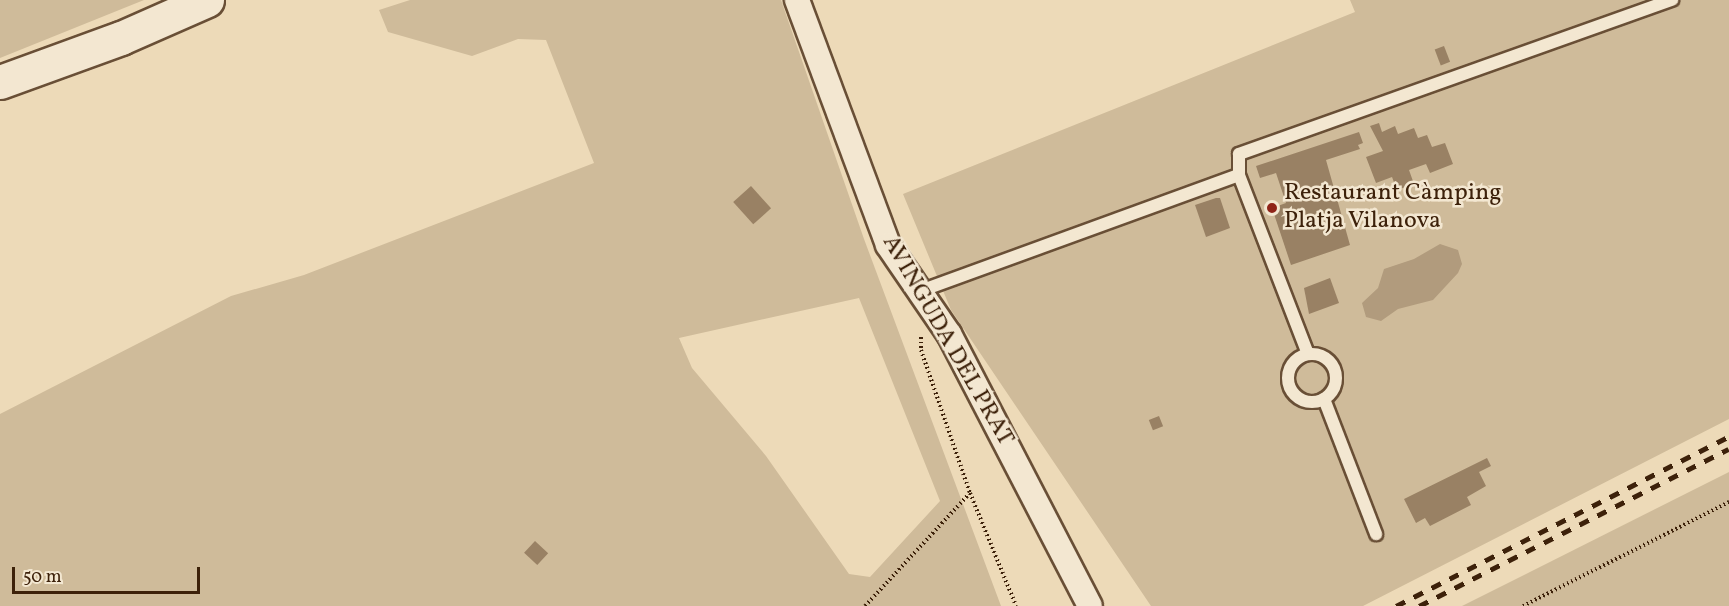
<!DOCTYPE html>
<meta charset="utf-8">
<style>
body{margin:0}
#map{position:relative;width:1729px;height:606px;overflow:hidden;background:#eddab8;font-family:Vollkorn,serif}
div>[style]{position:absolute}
.green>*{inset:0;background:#cfbb9a}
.water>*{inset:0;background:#b19b7d}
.building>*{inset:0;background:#998164;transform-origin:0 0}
.path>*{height:4px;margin-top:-2px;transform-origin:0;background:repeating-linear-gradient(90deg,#3d210a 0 1.5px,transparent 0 4.5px)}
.roads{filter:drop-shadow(2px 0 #694f36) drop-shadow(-2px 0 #694f36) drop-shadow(0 2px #694f36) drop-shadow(0 -2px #694f36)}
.service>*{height:12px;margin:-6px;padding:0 6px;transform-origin:6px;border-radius:6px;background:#f3e7d1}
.service>.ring{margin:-6px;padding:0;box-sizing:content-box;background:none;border:12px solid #f3e7d1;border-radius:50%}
.minor>*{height:24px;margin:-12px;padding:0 12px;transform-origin:12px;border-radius:12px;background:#f3e7d1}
.secondary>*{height:33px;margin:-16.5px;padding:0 16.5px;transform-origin:16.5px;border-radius:16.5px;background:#f3e7d1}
.rail>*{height:4.5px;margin-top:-2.25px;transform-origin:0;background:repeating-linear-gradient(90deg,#3d210a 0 10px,transparent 0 20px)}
.dots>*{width:16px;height:16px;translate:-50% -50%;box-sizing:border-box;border:3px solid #f3e7d1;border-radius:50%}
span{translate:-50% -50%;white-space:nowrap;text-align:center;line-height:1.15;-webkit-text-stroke:5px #f3e7d1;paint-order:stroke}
.poi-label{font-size:24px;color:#3d210a}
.left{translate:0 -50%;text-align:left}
.street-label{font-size:24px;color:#3d210a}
.scale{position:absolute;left:12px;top:567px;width:188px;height:27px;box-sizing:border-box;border:3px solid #3d210a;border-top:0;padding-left:8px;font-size:18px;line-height:21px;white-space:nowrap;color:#3d210a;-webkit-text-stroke:4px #f3e7d1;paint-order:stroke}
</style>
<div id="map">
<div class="green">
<i style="clip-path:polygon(0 0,144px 0,0 58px)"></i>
<i style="clip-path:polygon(evenodd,410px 0,781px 0,864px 239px,1001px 606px,0 606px,0 414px,231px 296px,304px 275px,594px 163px,546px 40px,518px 39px,472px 56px,388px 32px,379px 10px,410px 0,859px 298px,940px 501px,870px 577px,849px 574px,766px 456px,692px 368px,679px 338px,859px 298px)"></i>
<i style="clip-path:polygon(1350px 0,1729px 0,1729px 419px,1363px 606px,1151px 606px,951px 310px,903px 194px,1355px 12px)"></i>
<i style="clip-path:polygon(1729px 472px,1729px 606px,1462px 606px)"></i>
</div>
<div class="water">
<i style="clip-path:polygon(1440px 244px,1458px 250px,1462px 264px,1458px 273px,1433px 300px,1398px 309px,1381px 321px,1366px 317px,1362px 303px,1378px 288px,1384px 269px,1414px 259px)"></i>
</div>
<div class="building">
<i style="left:1444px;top:46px;width:17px;height:10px;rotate:69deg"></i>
<i style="clip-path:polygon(1379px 123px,1382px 132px,1395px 126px,1398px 134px,1414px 128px,1418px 138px,1427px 135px,1432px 147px,1445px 143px,1453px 164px,1430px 173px,1426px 164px,1409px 170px,1414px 184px,1397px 190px,1392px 177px,1376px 183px,1366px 157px,1383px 151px,1370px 126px)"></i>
<i style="clip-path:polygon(1359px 132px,1363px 143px,1358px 145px,1360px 149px,1326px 160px,1350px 245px,1291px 265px,1272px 208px,1286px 203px,1276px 173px,1260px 178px,1256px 166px)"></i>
<i style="left:751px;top:186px;width:30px;height:24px;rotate:48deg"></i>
<i style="clip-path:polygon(1216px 198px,1220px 198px,1230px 228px,1206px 237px,1195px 205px)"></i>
<i style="clip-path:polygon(1330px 278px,1339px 303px,1309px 314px,1304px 288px)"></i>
<i style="left:1159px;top:416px;width:11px;height:11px;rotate:68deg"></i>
<i style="clip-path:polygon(1487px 458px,1491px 466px,1479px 472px,1486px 486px,1467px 497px,1471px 505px,1430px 526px,1425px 518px,1416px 523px,1404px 499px)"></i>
<i style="left:535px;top:541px;width:18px;height:16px;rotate:43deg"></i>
</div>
<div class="path">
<i style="left:921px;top:337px;width:13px;rotate:90deg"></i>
<i style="left:921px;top:350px;width:151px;rotate:71.1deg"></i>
<i style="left:970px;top:493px;width:122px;rotate:67.8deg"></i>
<i style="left:865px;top:606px;width:154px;rotate:-47.1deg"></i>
<i style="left:1523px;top:606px;width:231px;rotate:-26.8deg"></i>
</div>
<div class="roads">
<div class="service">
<i style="left:920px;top:291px;width:339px;rotate:-20deg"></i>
<i class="ring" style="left:1288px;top:354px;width:36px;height:36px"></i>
<i style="left:1308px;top:354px;width:192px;rotate:-111.1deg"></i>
<i style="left:1239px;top:175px;width:21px;rotate:-90deg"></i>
<i style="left:1239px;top:154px;width:460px;rotate:-19.6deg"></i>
<i style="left:1324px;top:399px;width:145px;rotate:68.9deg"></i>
</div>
<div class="minor">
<i style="left:797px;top:0;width:261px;rotate:69.6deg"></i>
<i style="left:888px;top:245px;width:108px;rotate:55.6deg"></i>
<i style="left:949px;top:334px;width:306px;rotate:62.6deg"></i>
</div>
<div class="secondary">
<i style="left:0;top:82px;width:129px;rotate:-20deg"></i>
<i style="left:121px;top:38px;width:94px;rotate:-23.8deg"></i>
</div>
</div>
<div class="rail">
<i style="left:1396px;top:606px;width:374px;rotate:-27deg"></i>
<i style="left:1419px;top:606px;width:347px;rotate:-26.9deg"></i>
</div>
<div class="dots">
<i style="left:1272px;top:208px;background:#8f2418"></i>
</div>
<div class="poi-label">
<span class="left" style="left:1284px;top:208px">Restaurant Càmping<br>Platja Vilanova</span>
</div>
<div class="street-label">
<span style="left:947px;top:341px;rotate:60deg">AVINGUDA DEL PRAT</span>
</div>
<div class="scale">50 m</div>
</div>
